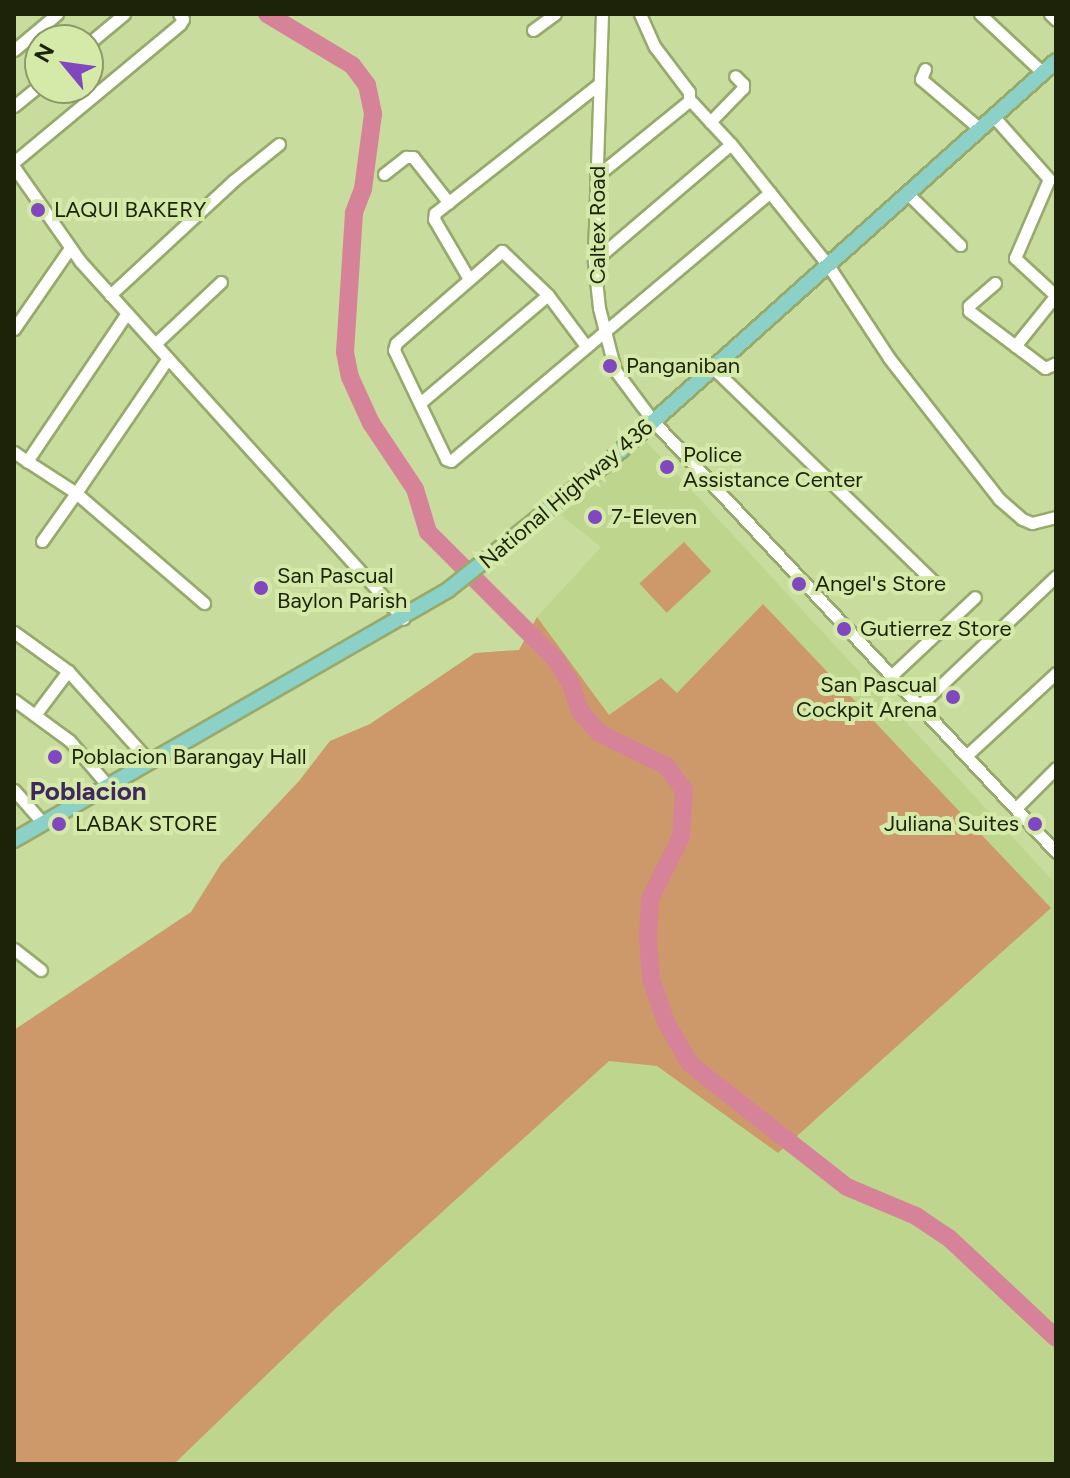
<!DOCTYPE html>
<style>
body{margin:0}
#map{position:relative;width:1070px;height:1478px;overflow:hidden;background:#c8dd9d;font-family:Figtree,sans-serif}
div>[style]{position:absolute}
.built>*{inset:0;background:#bed58d}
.green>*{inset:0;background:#cd996a;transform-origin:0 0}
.river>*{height:18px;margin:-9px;padding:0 9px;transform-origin:9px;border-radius:9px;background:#d68399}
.roads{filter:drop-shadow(2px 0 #97aa6c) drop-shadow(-2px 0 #97aa6c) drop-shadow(0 2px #97aa6c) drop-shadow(0 -2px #97aa6c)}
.minor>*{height:11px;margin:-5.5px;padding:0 5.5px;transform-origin:5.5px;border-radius:5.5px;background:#fff}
.major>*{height:14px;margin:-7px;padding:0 7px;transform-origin:7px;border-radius:7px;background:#8cd1c8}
.dots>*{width:22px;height:22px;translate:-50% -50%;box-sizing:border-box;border:4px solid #d5eaa9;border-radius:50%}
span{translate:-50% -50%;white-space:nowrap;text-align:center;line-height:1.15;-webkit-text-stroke:8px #d5eaa9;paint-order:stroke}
.poi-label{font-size:22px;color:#1c2309}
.left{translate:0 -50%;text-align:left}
.right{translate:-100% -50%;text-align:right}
.street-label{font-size:22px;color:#1c2309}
.quarter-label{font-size:26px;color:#412760;font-weight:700}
.frame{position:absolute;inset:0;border:16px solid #1c2309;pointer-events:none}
.north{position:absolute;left:24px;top:24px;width:80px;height:80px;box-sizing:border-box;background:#d5eaa9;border:2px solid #8b9a69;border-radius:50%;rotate:299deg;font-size:22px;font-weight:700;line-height:32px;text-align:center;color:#1c2309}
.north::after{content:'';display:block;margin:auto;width:28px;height:36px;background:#8047be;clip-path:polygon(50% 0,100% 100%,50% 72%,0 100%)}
</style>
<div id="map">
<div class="built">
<i style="clip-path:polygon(644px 439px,1056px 884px,1056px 1464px,14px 1464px,14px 1030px,191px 912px,221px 864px,299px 781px,330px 741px,370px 724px,475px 653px,519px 650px,537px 617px,601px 547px,561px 515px)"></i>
</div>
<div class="green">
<i style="left:684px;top:542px;width:40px;height:61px;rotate:47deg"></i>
<i style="clip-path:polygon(763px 604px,1051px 908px,778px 1153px,657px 1066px,609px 1061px,335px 1309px,174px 1464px,14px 1464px,14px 1030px,191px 912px,221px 864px,299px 781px,330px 741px,370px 724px,475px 653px,519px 650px,537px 617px,609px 715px,661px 678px,677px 693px)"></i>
</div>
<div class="river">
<i style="left:267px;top:14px;width:99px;rotate:31deg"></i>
<i style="left:352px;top:65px;width:25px;rotate:53deg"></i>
<i style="left:367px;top:85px;width:30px;rotate:78deg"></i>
<i style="left:373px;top:114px;width:76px;rotate:97.6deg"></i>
<i style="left:363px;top:189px;width:26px;rotate:111deg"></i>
<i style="left:354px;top:213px;width:139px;rotate:93.7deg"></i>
<i style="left:345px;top:352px;width:25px;rotate:79deg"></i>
<i style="left:350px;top:377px;width:51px;rotate:65.5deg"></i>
<i style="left:371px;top:423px;width:79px;rotate:56.3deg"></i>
<i style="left:415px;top:489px;width:45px;rotate:73.2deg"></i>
<i style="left:428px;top:532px;width:181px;rotate:45deg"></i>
<i style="left:556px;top:660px;width:26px;rotate:58deg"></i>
<i style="left:570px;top:682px;width:31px;rotate:71deg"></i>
<i style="left:580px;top:711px;width:29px;rotate:49deg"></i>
<i style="left:599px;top:733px;width:75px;rotate:26.2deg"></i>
<i style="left:666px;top:766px;width:30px;rotate:53deg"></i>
<i style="left:684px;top:790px;width:47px;rotate:93.7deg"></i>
<i style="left:681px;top:837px;width:69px;rotate:116.6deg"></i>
<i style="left:650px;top:899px;width:38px;rotate:93deg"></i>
<i style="left:648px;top:937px;width:42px;rotate:85.9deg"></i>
<i style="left:651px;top:979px;width:46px;rotate:70.8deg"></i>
<i style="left:666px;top:1022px;width:48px;rotate:60.3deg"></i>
<i style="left:690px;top:1064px;width:199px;rotate:38.1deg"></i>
<i style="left:847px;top:1187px;width:75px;rotate:22.8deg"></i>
<i style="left:916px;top:1216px;width:40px;rotate:34deg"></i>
<i style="left:949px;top:1238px;width:146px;rotate:43.1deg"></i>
</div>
<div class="roads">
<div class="minor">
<i style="left:602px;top:14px;width:247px;rotate:91.9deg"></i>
<i style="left:594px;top:261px;width:47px;rotate:83.9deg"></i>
<i style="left:599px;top:308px;width:64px;rotate:75.5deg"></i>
<i style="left:615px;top:370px;width:64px;rotate:53.3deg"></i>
<i style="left:653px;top:421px;width:590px;rotate:46.92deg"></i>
<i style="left:640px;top:14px;width:36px;rotate:66deg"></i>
<i style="left:655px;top:47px;width:56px;rotate:52.9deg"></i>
<i style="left:689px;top:92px;width:9px;rotate:90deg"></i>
<i style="left:980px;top:14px;width:86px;rotate:43.1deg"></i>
<i style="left:1050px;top:14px;width:8px;rotate:45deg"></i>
<i style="left:533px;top:30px;width:27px;rotate:-36deg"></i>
<i style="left:88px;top:44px;width:47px;rotate:-39.8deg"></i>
<i style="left:14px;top:50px;width:56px;rotate:-39.9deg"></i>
<i style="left:925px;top:69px;width:11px;rotate:112deg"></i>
<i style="left:921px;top:79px;width:77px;rotate:40.3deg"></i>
<i style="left:14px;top:106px;width:33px;rotate:-39deg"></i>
<i style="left:994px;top:117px;width:83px;rotate:48.4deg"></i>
<i style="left:1049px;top:179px;width:86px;rotate:113.3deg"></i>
<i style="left:1015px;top:258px;width:56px;rotate:42.8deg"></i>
<i style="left:710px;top:122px;width:47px;rotate:-45.9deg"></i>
<i style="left:743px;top:88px;width:4px;rotate:-90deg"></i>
<i style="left:743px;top:84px;width:11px;rotate:-135deg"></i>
<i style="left:14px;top:162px;width:216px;rotate:-39.7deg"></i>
<i style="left:180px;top:24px;width:6px;rotate:-59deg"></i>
<i style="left:183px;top:19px;width:6px;rotate:-129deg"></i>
<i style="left:14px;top:167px;width:115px;rotate:54.9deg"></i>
<i style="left:80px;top:261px;width:482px;rotate:47.9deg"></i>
<i style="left:384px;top:174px;width:28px;rotate:-38deg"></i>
<i style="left:406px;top:157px;width:7px"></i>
<i style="left:413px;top:157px;width:58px;rotate:52deg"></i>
<i style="left:599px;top:174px;width:117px;rotate:-39.1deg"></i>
<i style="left:690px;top:100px;width:60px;rotate:47deg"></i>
<i style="left:731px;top:144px;width:155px;rotate:51.3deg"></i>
<i style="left:828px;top:265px;width:111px;rotate:56.7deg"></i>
<i style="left:889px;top:358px;width:179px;rotate:52deg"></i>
<i style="left:999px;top:499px;width:30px;rotate:41deg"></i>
<i style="left:1022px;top:519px;width:11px;rotate:22deg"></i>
<i style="left:1032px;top:523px;width:25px;rotate:-14deg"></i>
<i style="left:908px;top:194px;width:73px;rotate:44.4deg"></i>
<i style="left:594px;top:261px;width:180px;rotate:-40.5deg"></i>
<i style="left:469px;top:279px;width:69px;rotate:-120.3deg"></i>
<i style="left:434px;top:219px;width:6px;rotate:-81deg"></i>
<i style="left:435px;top:213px;width:209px;rotate:-38.2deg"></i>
<i style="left:995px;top:283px;width:35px;rotate:139deg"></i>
<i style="left:969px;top:306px;width:5px;rotate:90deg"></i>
<i style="left:969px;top:311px;width:95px;rotate:36.9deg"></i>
<i style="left:1045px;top:368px;width:12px;rotate:-24deg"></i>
<i style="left:110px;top:295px;width:168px;rotate:-42.8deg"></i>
<i style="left:233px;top:181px;width:59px;rotate:-38.8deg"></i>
<i style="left:127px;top:313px;width:179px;rotate:124deg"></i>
<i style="left:27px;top:461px;width:59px;rotate:33.1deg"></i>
<i style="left:76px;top:493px;width:163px;rotate:-55.7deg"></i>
<i style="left:14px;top:329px;width:98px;rotate:-55.3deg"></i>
<i style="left:156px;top:343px;width:89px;rotate:-43.2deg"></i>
<i style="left:586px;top:346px;width:64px;rotate:-126.7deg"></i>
<i style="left:548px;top:295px;width:64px;rotate:-136.3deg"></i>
<i style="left:502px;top:251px;width:140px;rotate:139deg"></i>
<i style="left:396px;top:343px;width:7px;rotate:106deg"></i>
<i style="left:394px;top:350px;width:121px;rotate:64.5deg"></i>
<i style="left:446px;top:459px;width:5px;rotate:22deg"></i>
<i style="left:451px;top:461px;width:417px;rotate:-40.1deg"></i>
<i style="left:1015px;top:346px;width:65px;rotate:-51.2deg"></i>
<i style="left:714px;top:369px;width:310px;rotate:44.1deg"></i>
<i style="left:420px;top:403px;width:167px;rotate:-40.2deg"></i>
<i style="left:14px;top:452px;width:16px;rotate:35deg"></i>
<i style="left:42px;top:541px;width:59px;rotate:-54.7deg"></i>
<i style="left:76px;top:493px;width:169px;rotate:40.7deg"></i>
<i style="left:14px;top:632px;width:67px;rotate:35.8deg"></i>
<i style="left:68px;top:671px;width:121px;rotate:48deg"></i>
<i style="left:891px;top:676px;width:115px;rotate:-43.2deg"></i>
<i style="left:14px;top:700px;width:69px;rotate:36.2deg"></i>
<i style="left:70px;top:741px;width:59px;rotate:49.8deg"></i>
<i style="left:919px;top:706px;width:189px;rotate:-43.5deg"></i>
<i style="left:35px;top:715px;width:55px;rotate:-53.1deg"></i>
<i style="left:967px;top:755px;width:121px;rotate:-42.7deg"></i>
<i style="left:14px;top:790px;width:44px;rotate:48.7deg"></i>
<i style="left:1016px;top:808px;width:57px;rotate:-45deg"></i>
<i style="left:14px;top:949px;width:34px;rotate:38deg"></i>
</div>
<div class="major">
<i style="left:14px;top:840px;width:501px;rotate:-29.94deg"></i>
<i style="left:448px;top:590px;width:205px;rotate:-38.7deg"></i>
<i style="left:608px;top:462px;width:601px;rotate:-41.83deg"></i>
</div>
</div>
<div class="dots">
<i style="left:38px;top:210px;background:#8047be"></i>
<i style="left:610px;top:366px;background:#8047be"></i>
<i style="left:667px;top:467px;background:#8047be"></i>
<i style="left:595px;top:517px;background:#8047be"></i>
<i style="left:799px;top:584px;background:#8047be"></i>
<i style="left:261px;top:588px;background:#8047be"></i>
<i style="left:844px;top:629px;background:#8047be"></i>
<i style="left:953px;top:697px;background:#8047be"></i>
<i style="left:55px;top:757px;background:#8047be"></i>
<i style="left:59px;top:824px;background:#8047be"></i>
<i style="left:1035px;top:824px;background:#8047be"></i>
</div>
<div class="poi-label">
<span class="left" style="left:54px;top:210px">LAQUI BAKERY</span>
<span class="left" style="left:626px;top:366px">Panganiban</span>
<span class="left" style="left:683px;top:467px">Police<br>Assistance Center</span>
<span class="left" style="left:611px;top:517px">7-Eleven</span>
<span class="left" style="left:277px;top:588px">San Pascual<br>Baylon Parish</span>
<span class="left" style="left:815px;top:584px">Angel's Store</span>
<span class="left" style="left:860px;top:629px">Gutierrez Store</span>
<span class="right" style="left:937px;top:697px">San Pascual<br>Cockpit Arena</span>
<span class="left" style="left:71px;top:757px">Poblacion Barangay Hall</span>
<span class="left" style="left:75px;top:824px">LABAK STORE</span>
<span class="right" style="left:1019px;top:824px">Juliana Suites</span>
</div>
<div class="street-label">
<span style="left:598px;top:225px;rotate:-90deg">Caltex Road</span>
<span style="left:566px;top:494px;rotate:-40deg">National Highway 436</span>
</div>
<div class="quarter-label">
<span style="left:88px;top:792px">Poblacion</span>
</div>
<div class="frame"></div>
<div class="north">N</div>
</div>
